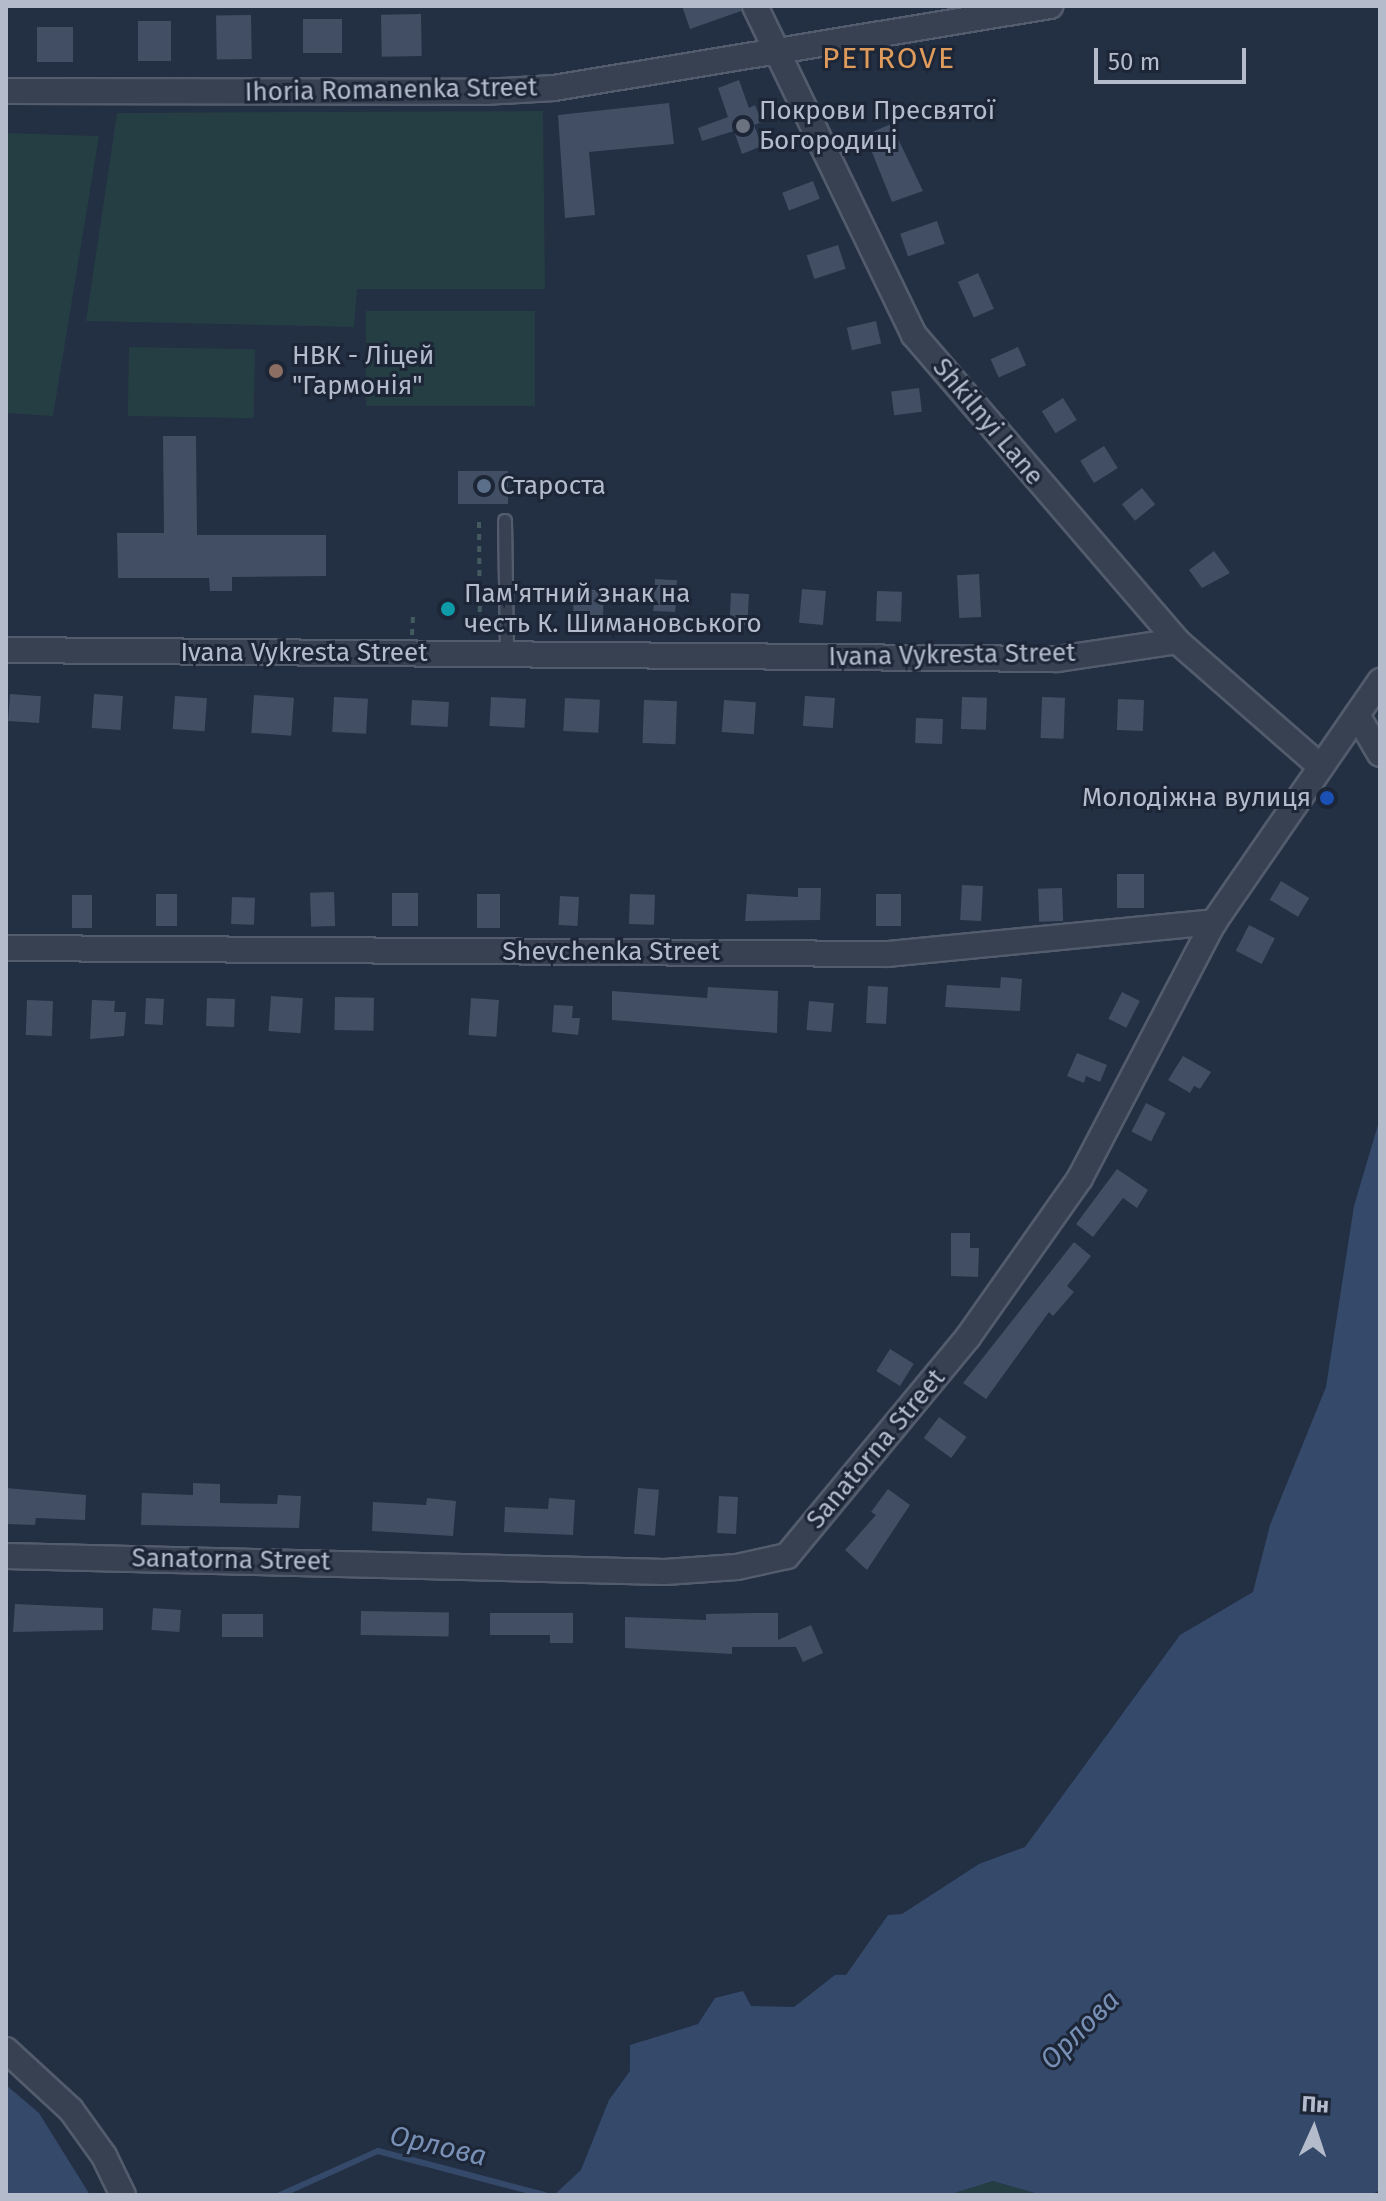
<!DOCTYPE html>
<meta charset="utf-8">
<style>
body{margin:0}
#map{position:relative;width:1386px;height:2201px;overflow:hidden;background:#232f42;font-family:"Fira Sans",sans-serif}
div>[style]{position:absolute}
.green>*{inset:0;background:#253e43;transform-origin:0 0}
.water>*{inset:0;background:#35496a}
.stream>*{height:6px;margin:-3px;padding:0 3px;transform-origin:3px;border-radius:3px;background:#35496a}
.building>*{inset:0;background:#414e64;transform-origin:0 0}
.path>*{height:4px;margin-top:-2px;transform-origin:0;background:repeating-linear-gradient(90deg,#435b60 0 6px,transparent 0 12px)}
.roads{filter:drop-shadow(2px 0 #525c6c) drop-shadow(-2px 0 #525c6c) drop-shadow(0 2px #525c6c) drop-shadow(0 -2px #525c6c)}
.lane>*{height:12px;margin:-6px;padding:0 6px;transform-origin:6px;border-radius:6px;background:#374151}
.street>*{height:24px;margin:-12px;padding:0 12px;transform-origin:12px;border-radius:12px;background:#374151}
.dots>*{width:22px;height:22px;translate:-50% -50%;box-sizing:border-box;border:4px solid #1c2637;border-radius:50%}
span{translate:-50% -50%;white-space:nowrap;text-align:center;line-height:1.15;-webkit-text-stroke:6px #1c2637;paint-order:stroke}
.street-label{font-size:26px;color:#b4bccc}
.poi-label{font-size:26px;color:#b4bccc}
.left{translate:0 -50%;text-align:left}
.right{translate:-100% -50%;text-align:right}
.water-label{font-size:28px;color:#7990b6;font-style:italic}
.quarter-label{font-size:30px;color:#df9b5b;letter-spacing:2px}
.frame{position:absolute;inset:0;border:8px solid #b4bccc;pointer-events:none}
.north{position:absolute;left:1274px;top:2089px;width:80px;height:80px;-webkit-text-stroke:6px #1c2637;paint-order:stroke;rotate:3deg;font-size:22px;font-weight:700;line-height:32px;text-align:center;color:#b4bccc}
.north::after{content:'';display:block;margin:auto;width:28px;height:36px;background:#b4bccc;clip-path:polygon(50% 0,100% 100%,50% 72%,0 100%)}
.scale{position:absolute;left:1094px;top:48px;width:152px;height:36px;box-sizing:border-box;border:4px solid #b4bccc;border-top:0;padding-left:10px;font-size:24px;line-height:28px;white-space:nowrap;color:#b4bccc;-webkit-text-stroke:6px #1c2637;paint-order:stroke}
</style>
<div id="map">
<div class="green">
<i style="clip-path:polygon(543px 111px,545px 289px,357px 289px,354px 327px,86px 321px,117px 113px)"></i>
<i style="clip-path:polygon(6px 133px,99px 136px,53px 416px,6px 413px)"></i>
<i style="left:366px;top:311px;width:169px;height:95px"></i>
<i style="left:129px;top:347px;width:126px;height:69px;rotate:1deg"></i>
<i style="clip-path:polygon(993px 2181px,1042px 2195px,948px 2195px)"></i>
</div>
<div class="water">
<i style="clip-path:polygon(1380px 1118px,1380px 2190px,1371px 2195px,1042px 2195px,993px 2181px,948px 2195px,554px 2195px,581px 2170px,609px 2100px,630px 2071px,630px 2045px,698px 2024px,715px 1998px,743px 1991px,751px 2006px,794px 2007px,835px 1975px,846px 1975px,888px 1915px,902px 1914px,979px 1864px,1025px 1847px,1180px 1635px,1253px 1592px,1270px 1525px,1326px 1387px,1354px 1206px)"></i>
<i style="clip-path:polygon(6px 2085px,39px 2113px,90px 2195px,6px 2195px)"></i>
</div>
<div class="stream">
<i style="left:280px;top:2195px;width:107px;rotate:-24.2deg"></i>
<i style="left:378px;top:2151px;width:173px;rotate:14.8deg"></i>
</div>
<div class="building">
<i style="clip-path:polygon(682px 6px,740px 6px,741px 11px,690px 29px)"></i>
<i style="left:421px;top:14px;width:42px;height:40px;rotate:89deg"></i>
<i style="left:251px;top:15px;width:44px;height:35px;rotate:89deg"></i>
<i style="left:342px;top:19px;width:34px;height:39px;rotate:90deg"></i>
<i style="left:138px;top:21px;width:33px;height:40px"></i>
<i style="left:37px;top:27px;width:36px;height:35px"></i>
<i style="clip-path:polygon(739px 80px,749px 108px,755px 105px,762px 122px,754px 125px,762px 146px,742px 154px,734px 131px,702px 141px,698px 128px,728px 117px,718px 88px)"></i>
<i style="clip-path:polygon(669px 103px,674px 144px,589px 152px,595px 215px,565px 218px,558px 115px)"></i>
<i style="clip-path:polygon(891px 124px,923px 191px,892px 202px,865px 135px)"></i>
<i style="left:813px;top:181px;width:19px;height:33px;rotate:69deg"></i>
<i style="left:937px;top:221px;width:24px;height:39px;rotate:71deg"></i>
<i style="left:838px;top:245px;width:25px;height:33px;rotate:72deg"></i>
<i style="left:978px;top:273px;width:39px;height:22px;rotate:66deg"></i>
<i style="left:876px;top:321px;width:23px;height:30px;rotate:77deg"></i>
<i style="left:1018px;top:347px;width:20px;height:30px;rotate:66deg"></i>
<i style="left:919px;top:388px;width:24px;height:28px;rotate:83deg"></i>
<i style="left:1063px;top:398px;width:26px;height:25px;rotate:58deg"></i>
<i style="clip-path:polygon(163px 436px,196px 436px,197px 535px,326px 535px,326px 576px,232px 577px,232px 591px,210px 591px,209px 578px,118px 578px,117px 533px,164px 533px)"></i>
<i style="left:1104px;top:446px;width:26px;height:28px;rotate:58deg"></i>
<i style="left:458px;top:471px;width:50px;height:33px"></i>
<i style="left:1142px;top:488px;width:21px;height:26px;rotate:51deg"></i>
<i style="clip-path:polygon(1214px 551px,1230px 573px,1202px 588px,1189px 570px)"></i>
<i style="left:979px;top:574px;width:43px;height:22px;rotate:87deg"></i>
<i style="left:655px;top:579px;width:22px;height:32px;rotate:3deg"></i>
<i style="left:574px;top:589px;width:30px;height:27px;rotate:2deg"></i>
<i style="left:802px;top:589px;width:24px;height:34px;rotate:5deg"></i>
<i style="left:877px;top:591px;width:25px;height:30px;rotate:2deg"></i>
<i style="left:731px;top:593px;width:18px;height:31px;rotate:3deg"></i>
<i style="left:10px;top:694px;width:31px;height:27px;rotate:4deg"></i>
<i style="left:94px;top:694px;width:29px;height:34px;rotate:4deg"></i>
<i style="left:254px;top:695px;width:40px;height:38px;rotate:4deg"></i>
<i style="left:175px;top:696px;width:32px;height:33px;rotate:4deg"></i>
<i style="left:805px;top:696px;width:30px;height:30px;rotate:4deg"></i>
<i style="left:334px;top:697px;width:34px;height:35px;rotate:3deg"></i>
<i style="left:491px;top:697px;width:35px;height:29px;rotate:3deg"></i>
<i style="left:962px;top:697px;width:25px;height:32px;rotate:2deg"></i>
<i style="left:1042px;top:697px;width:23px;height:41px;rotate:2deg"></i>
<i style="left:565px;top:698px;width:35px;height:33px;rotate:3deg"></i>
<i style="left:1118px;top:699px;width:26px;height:31px;rotate:2deg"></i>
<i style="left:412px;top:700px;width:37px;height:25px;rotate:3deg"></i>
<i style="left:644px;top:700px;width:33px;height:43px;rotate:2deg"></i>
<i style="left:724px;top:700px;width:32px;height:32px;rotate:4deg"></i>
<i style="left:916px;top:718px;width:27px;height:25px;rotate:2deg"></i>
<i style="left:1117px;top:874px;width:27px;height:34px"></i>
<i style="left:1281px;top:881px;width:33px;height:22px;rotate:31deg"></i>
<i style="left:962px;top:885px;width:21px;height:35px;rotate:3deg"></i>
<i style="clip-path:polygon(798px 888px,821px 888px,820px 920px,745px 921px,747px 894px,798px 897px)"></i>
<i style="left:1062px;top:888px;width:33px;height:24px;rotate:88deg"></i>
<i style="left:334px;top:892px;width:34px;height:24px;rotate:88deg"></i>
<i style="left:392px;top:893px;width:26px;height:33px"></i>
<i style="left:156px;top:894px;width:21px;height:32px"></i>
<i style="left:477px;top:894px;width:23px;height:34px"></i>
<i style="left:630px;top:894px;width:25px;height:30px;rotate:2deg"></i>
<i style="left:876px;top:894px;width:25px;height:32px"></i>
<i style="left:72px;top:895px;width:20px;height:33px"></i>
<i style="left:560px;top:896px;width:19px;height:29px;rotate:3deg"></i>
<i style="left:232px;top:897px;width:23px;height:27px;rotate:2deg"></i>
<i style="left:1249px;top:925px;width:29px;height:29px;rotate:27deg"></i>
<i style="clip-path:polygon(1001px 977px,1022px 979px,1020px 1011px,945px 1007px,947px 985px,1000px 988px)"></i>
<i style="left:868px;top:986px;width:20px;height:37px;rotate:3deg"></i>
<i style="clip-path:polygon(708px 987px,778px 991px,777px 1033px,612px 1020px,612px 991px,707px 998px)"></i>
<i style="left:1122px;top:992px;width:20px;height:30px;rotate:27deg"></i>
<i style="left:271px;top:996px;width:32px;height:35px;rotate:4deg"></i>
<i style="left:335px;top:997px;width:39px;height:33px;rotate:1deg"></i>
<i style="left:146px;top:998px;width:18px;height:26px;rotate:3deg"></i>
<i style="left:207px;top:998px;width:28px;height:28px;rotate:2deg"></i>
<i style="left:471px;top:998px;width:28px;height:37px;rotate:4deg"></i>
<i style="left:27px;top:1000px;width:26px;height:35px;rotate:2deg"></i>
<i style="clip-path:polygon(92px 1000px,115px 1001px,114px 1012px,126px 1012px,124px 1036px,90px 1039px)"></i>
<i style="left:809px;top:1001px;width:25px;height:29px;rotate:5deg"></i>
<i style="clip-path:polygon(554px 1005px,573px 1006px,572px 1018px,580px 1018px,578px 1035px,552px 1032px)"></i>
<i style="clip-path:polygon(1077px 1053px,1107px 1065px,1100px 1082px,1086px 1076px,1084px 1083px,1067px 1076px)"></i>
<i style="clip-path:polygon(1183px 1056px,1211px 1072px,1200px 1089px,1194px 1086px,1190px 1093px,1168px 1080px)"></i>
<i style="left:1146px;top:1103px;width:22px;height:32px;rotate:27deg"></i>
<i style="clip-path:polygon(1117px 1169px,1148px 1190px,1137px 1208px,1123px 1198px,1093px 1237px,1076px 1224px)"></i>
<i style="clip-path:polygon(951px 1233px,970px 1233px,970px 1248px,979px 1248px,978px 1277px,951px 1276px)"></i>
<i style="clip-path:polygon(1074px 1242px,1091px 1256px,1067px 1286px,1074px 1292px,1053px 1316px,1049px 1312px,986px 1399px,963px 1383px)"></i>
<i style="left:890px;top:1349px;width:28px;height:26px;rotate:32deg"></i>
<i style="left:939px;top:1417px;width:34px;height:26px;rotate:36deg"></i>
<i style="clip-path:polygon(193px 1483px,220px 1484px,220px 1503px,277px 1504px,278px 1495px,301px 1496px,299px 1528px,141px 1525px,142px 1493px,193px 1495px)"></i>
<i style="clip-path:polygon(6px 1488px,86px 1495px,85px 1520px,36px 1518px,35px 1525px,6px 1524px)"></i>
<i style="left:638px;top:1488px;width:21px;height:46px;rotate:5deg"></i>
<i style="clip-path:polygon(888px 1489px,910px 1505px,867px 1570px,845px 1550px,876px 1515px,871px 1512px)"></i>
<i style="left:719px;top:1496px;width:19px;height:37px;rotate:3deg"></i>
<i style="clip-path:polygon(427px 1498px,456px 1501px,453px 1536px,372px 1531px,373px 1502px,426px 1505px)"></i>
<i style="clip-path:polygon(549px 1498px,575px 1500px,573px 1535px,504px 1532px,505px 1507px,548px 1509px)"></i>
<i style="clip-path:polygon(15px 1604px,103px 1608px,103px 1630px,13px 1632px)"></i>
<i style="left:153px;top:1608px;width:28px;height:22px;rotate:4deg"></i>
<i style="left:361px;top:1611px;width:88px;height:24px;rotate:1deg"></i>
<i style="clip-path:polygon(490px 1613px,573px 1613px,573px 1643px,550px 1643px,550px 1635px,490px 1635px)"></i>
<i style="clip-path:polygon(754px 1613px,778px 1613px,778px 1640px,811px 1625px,823px 1653px,803px 1662px,796px 1647px,732px 1647px,732px 1654px,625px 1648px,625px 1617px,706px 1620px,706px 1614px)"></i>
<i style="left:222px;top:1614px;width:41px;height:23px"></i>
</div>
<div class="path">
<i style="left:479px;top:522px;width:110px;rotate:89.5deg"></i>
<i style="left:412px;top:635px;width:22px;rotate:-87deg"></i>
</div>
<div class="roads">
<div class="lane">
<i style="left:505px;top:521px;width:133px;rotate:89.1deg"></i>
</div>
<div class="street">
<i style="left:755px;top:6px;width:365px;rotate:64.2deg"></i>
<i style="left:914px;top:335px;width:403px;rotate:49.3deg"></i>
<i style="left:1177px;top:641px;width:191px;rotate:41.2deg"></i>
<i style="left:6px;top:91px;width:479px;rotate:0.1deg"></i>
<i style="left:485px;top:92px;width:69px;rotate:-3.3deg"></i>
<i style="left:554px;top:88px;width:503px;rotate:-9.39deg"></i>
<i style="left:6px;top:650px;width:1051px;rotate:0.49deg"></i>
<i style="left:1057px;top:659px;width:121px;rotate:-8.5deg"></i>
<i style="left:1357px;top:715px;width:45px;rotate:59.5deg"></i>
<i style="left:6px;top:948px;width:882px;rotate:0.39deg"></i>
<i style="left:888px;top:954px;width:328px;rotate:-5.6deg"></i>
<i style="left:6px;top:1556px;width:659px;rotate:1.39deg"></i>
<i style="left:665px;top:1572px;width:72px;rotate:-4deg"></i>
<i style="left:737px;top:1567px;width:51px;rotate:-12.4deg"></i>
<i style="left:787px;top:1556px;width:284px;rotate:-50.4deg"></i>
<i style="left:968px;top:1337px;width:194px;rotate:-54.8deg"></i>
<i style="left:1080px;top:1178px;width:289px;rotate:-62.4deg"></i>
<i style="left:1214px;top:922px;width:293px;rotate:-55.4deg"></i>
<i style="left:6px;top:2050px;width:88px;rotate:42.7deg"></i>
<i style="left:71px;top:2110px;width:57px;rotate:54.3deg"></i>
<i style="left:104px;top:2156px;width:43px;rotate:64deg"></i>
</div>
</div>
<div class="dots">
<i style="left:743px;top:126px;background:#6b7280"></i>
<i style="left:276px;top:371px;background:#8d6e63"></i>
<i style="left:484px;top:486px;background:#5c6f8a"></i>
<i style="left:448px;top:609px;background:#0f9aa8"></i>
<i style="left:1327px;top:798px;background:#1a4fb4"></i>
</div>
<div class="street-label">
<span style="left:391px;top:90px;rotate:-1deg">Ihoria Romanenka Street</span>
<span style="left:988px;top:422px;rotate:50deg">Shkilnyi Lane</span>
<span style="left:304px;top:653px">Ivana Vykresta Street</span>
<span style="left:952px;top:655px;rotate:-1deg">Ivana Vykresta Street</span>
<span style="left:611px;top:952px">Shevchenka Street</span>
<span style="left:876px;top:1449px;rotate:-50deg">Sanatorna Street</span>
<span style="left:231px;top:1560px;rotate:1deg">Sanatorna Street</span>
</div>
<div class="poi-label">
<span class="left" style="left:759px;top:126px">Покрови Пресвятої<br>Богородиці</span>
<span class="left" style="left:292px;top:371px">НВК - Ліцей<br>"Гармонія"</span>
<span class="left" style="left:500px;top:486px">Староста</span>
<span class="left" style="left:464px;top:609px">Пам'ятний знак на<br>честь К. Шимановського</span>
<span class="right" style="left:1311px;top:798px">Молодіжна вулиця</span>
</div>
<div class="water-label">
<span style="left:1080px;top:2030px;rotate:-45deg">Орлова</span>
<span style="left:438px;top:2146px;rotate:13deg">Орлова</span>
</div>
<div class="quarter-label">
<span style="left:889px;top:58px">PETROVE</span>
</div>
<div class="frame"></div>
<div class="north">Пн</div>
<div class="scale">50 m</div>
</div>
